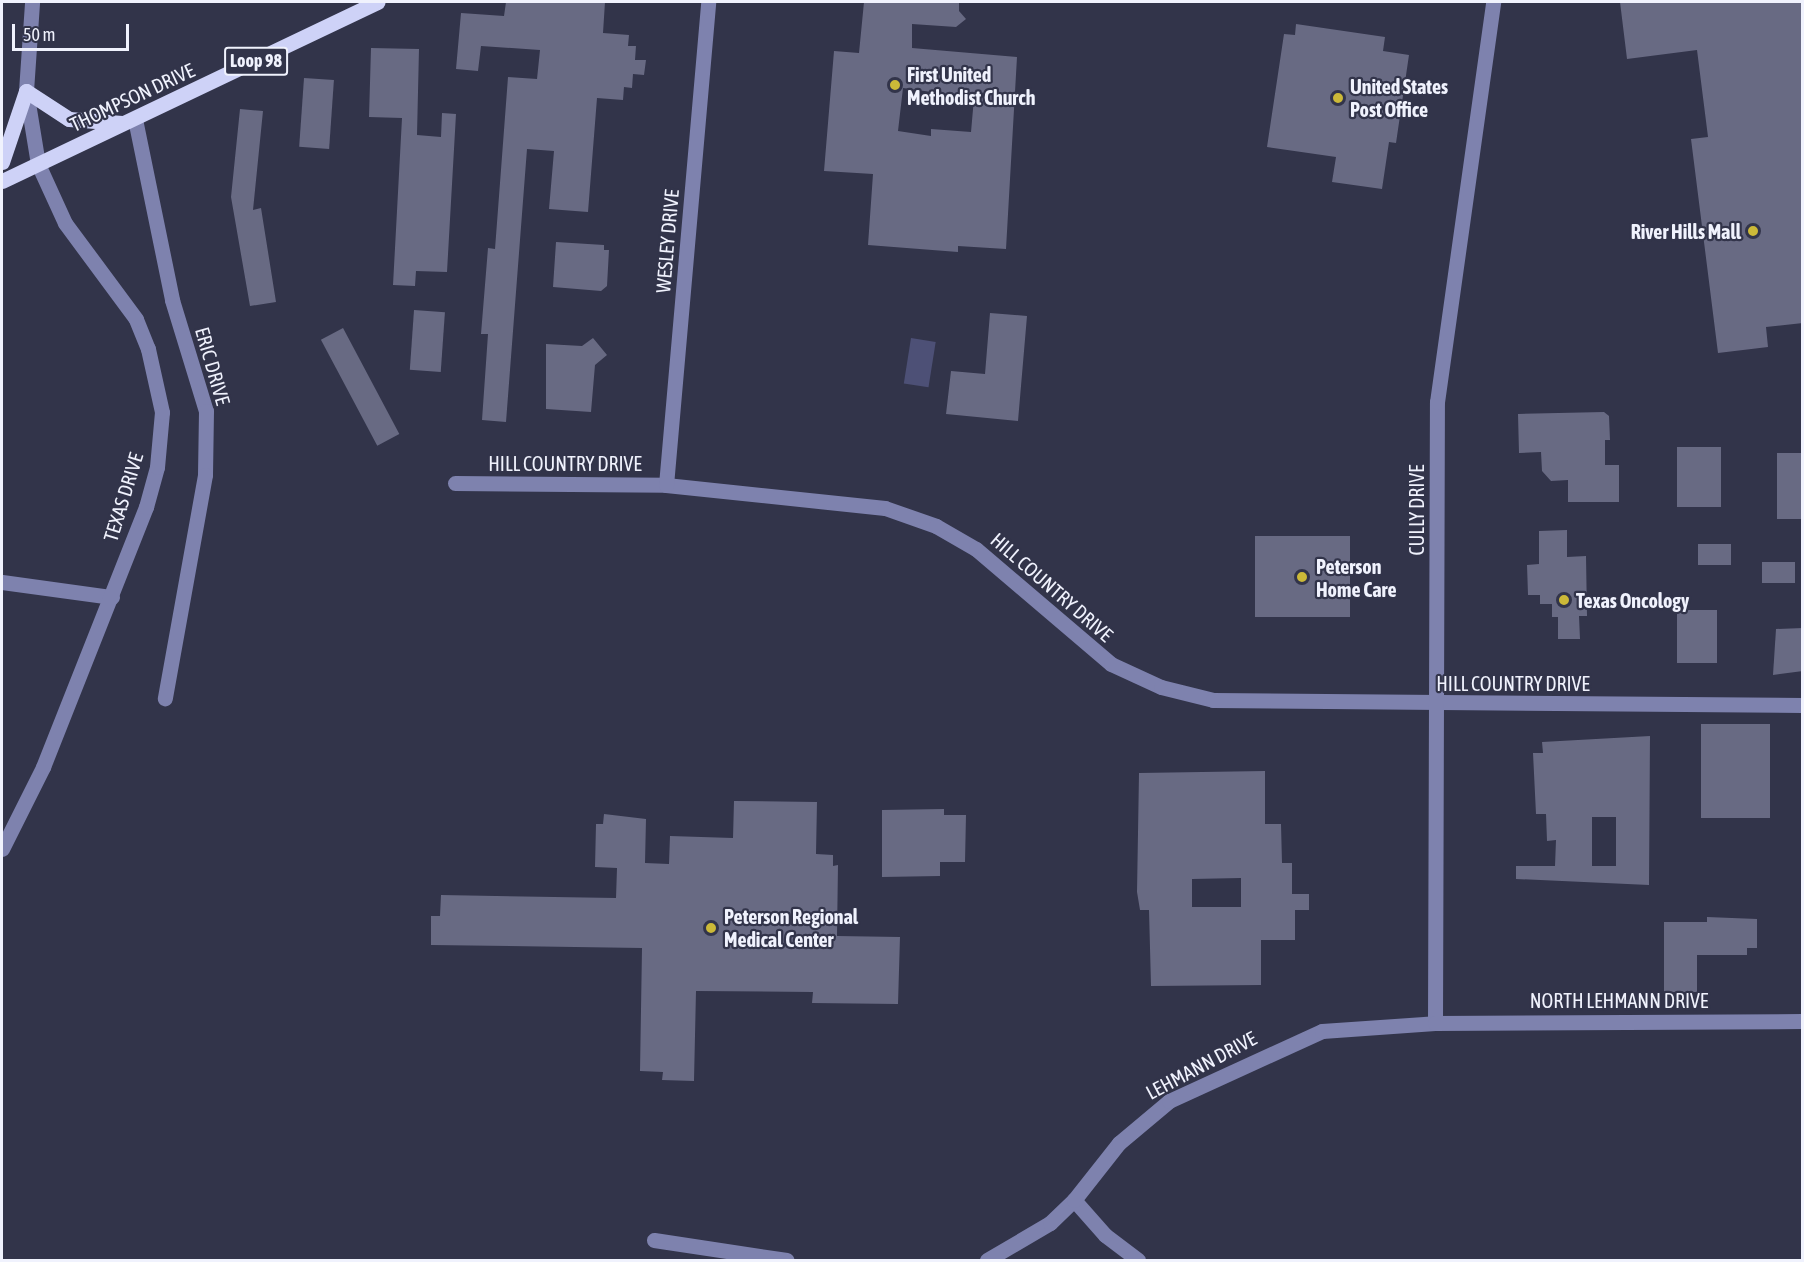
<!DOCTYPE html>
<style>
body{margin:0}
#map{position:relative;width:1804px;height:1262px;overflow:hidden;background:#32344a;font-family:"Asap Condensed",sans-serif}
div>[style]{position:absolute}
.green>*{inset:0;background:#4d5076;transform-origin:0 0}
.building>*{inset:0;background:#686a83;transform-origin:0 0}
.minor>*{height:15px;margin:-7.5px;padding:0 7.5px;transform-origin:7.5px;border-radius:7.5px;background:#7e82ae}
.major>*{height:15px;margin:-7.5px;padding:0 7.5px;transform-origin:7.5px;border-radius:7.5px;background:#ced2f7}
.dots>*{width:16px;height:16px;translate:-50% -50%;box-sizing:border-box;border:3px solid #32344a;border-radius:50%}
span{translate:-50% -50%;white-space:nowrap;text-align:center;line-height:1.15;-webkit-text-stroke:4.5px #32344a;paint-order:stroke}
.shield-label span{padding:2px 4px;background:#32344a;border:2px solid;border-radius:4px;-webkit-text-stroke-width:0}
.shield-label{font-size:18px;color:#f0f2fd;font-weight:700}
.poi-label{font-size:20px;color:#f0f2fd;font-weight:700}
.left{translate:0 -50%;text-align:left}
.right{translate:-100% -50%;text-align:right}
.street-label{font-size:20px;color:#f0f2fd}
.frame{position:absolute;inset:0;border:3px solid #f0f2fd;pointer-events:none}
.scale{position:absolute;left:12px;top:24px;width:117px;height:27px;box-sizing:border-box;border:3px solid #f0f2fd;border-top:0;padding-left:8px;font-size:18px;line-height:21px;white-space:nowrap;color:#f0f2fd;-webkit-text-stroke:4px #32344a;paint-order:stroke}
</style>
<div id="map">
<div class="green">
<i style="left:911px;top:338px;width:25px;height:46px;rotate:9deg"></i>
</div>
<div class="building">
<i style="clip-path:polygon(506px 2px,605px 2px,603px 33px,629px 35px,628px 46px,636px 46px,635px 60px,646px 60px,644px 75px,633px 74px,632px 88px,624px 87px,623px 100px,597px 98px,588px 212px,549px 209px,554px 151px,527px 149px,506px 422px,482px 420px,488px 334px,481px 334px,488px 248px,495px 249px,508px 77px,537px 79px,540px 50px,481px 46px,478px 71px,456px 69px,461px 13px,504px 16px)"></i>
<i style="clip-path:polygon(evenodd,864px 2px,959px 2px,959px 11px,966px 19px,956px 27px,912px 24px,912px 48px,1017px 57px,1006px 249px,958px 246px,958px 252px,868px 245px,873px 174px,824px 171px,834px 51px,859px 53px,864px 2px,903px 88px,974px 98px,971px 132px,931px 129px,931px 136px,898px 131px,903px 88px)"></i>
<i style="clip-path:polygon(1620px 2px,1803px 2px,1803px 323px,1766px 327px,1768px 347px,1718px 353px,1691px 139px,1708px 137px,1697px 50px,1627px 59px)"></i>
<i style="clip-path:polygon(1296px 24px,1385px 37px,1383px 51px,1409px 55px,1396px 143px,1389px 142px,1382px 189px,1332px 182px,1336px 157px,1267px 147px,1284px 34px,1295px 35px)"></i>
<i style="clip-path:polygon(371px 48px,419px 49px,417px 135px,441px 137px,442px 113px,456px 114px,447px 272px,416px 271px,415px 286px,393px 285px,402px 118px,369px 117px)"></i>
<i style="left:304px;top:78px;width:30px;height:69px;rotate:4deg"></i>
<i style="clip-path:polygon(240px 109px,263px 111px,253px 210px,261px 208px,276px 302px,250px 306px,231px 197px)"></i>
<i style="clip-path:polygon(556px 242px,604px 245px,604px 250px,609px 250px,607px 286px,601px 291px,553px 287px)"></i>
<i style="left:414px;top:310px;width:31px;height:60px;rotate:4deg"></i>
<i style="clip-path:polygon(990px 313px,1027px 316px,1018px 421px,946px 414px,951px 371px,985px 374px)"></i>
<i style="left:343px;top:328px;width:120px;height:25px;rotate:62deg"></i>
<i style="clip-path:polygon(593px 338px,607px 355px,595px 365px,591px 412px,546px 409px,546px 344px,582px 346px)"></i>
<i style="clip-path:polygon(1604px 412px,1609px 416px,1610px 440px,1605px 440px,1605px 465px,1619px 465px,1619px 502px,1568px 502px,1568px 480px,1551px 481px,1542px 471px,1541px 452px,1519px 453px,1518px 414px)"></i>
<i style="left:1677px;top:447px;width:44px;height:60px"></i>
<i style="left:1803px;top:453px;width:66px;height:26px;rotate:90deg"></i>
<i style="clip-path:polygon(1567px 530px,1567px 557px,1586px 556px,1587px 616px,1579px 616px,1580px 639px,1558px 639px,1558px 617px,1552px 617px,1552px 604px,1540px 604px,1540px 595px,1528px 595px,1527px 565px,1539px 564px,1539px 531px)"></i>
<i style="left:1255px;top:536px;width:95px;height:81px"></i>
<i style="left:1731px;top:544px;width:21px;height:33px;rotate:90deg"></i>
<i style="left:1762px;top:562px;width:33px;height:21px"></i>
<i style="left:1717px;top:610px;width:53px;height:40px;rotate:90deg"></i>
<i style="clip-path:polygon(1803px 628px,1803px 671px,1773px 675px,1776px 629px)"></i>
<i style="left:1701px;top:724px;width:69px;height:94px"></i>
<i style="clip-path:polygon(evenodd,1650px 736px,1649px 885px,1516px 879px,1516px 866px,1555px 866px,1556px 840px,1547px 841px,1546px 814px,1536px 814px,1533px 753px,1543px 753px,1542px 742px,1650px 736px,1592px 817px,1616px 817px,1616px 866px,1592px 866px,1592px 817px)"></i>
<i style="clip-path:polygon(evenodd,1265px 771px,1265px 824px,1281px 824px,1282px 863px,1292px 863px,1292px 894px,1309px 894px,1309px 910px,1295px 910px,1295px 940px,1261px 940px,1261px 985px,1151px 986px,1149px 910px,1140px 910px,1137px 892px,1139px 773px,1265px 771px,1241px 878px,1241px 907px,1192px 907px,1192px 879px,1241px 878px)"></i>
<i style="clip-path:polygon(734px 801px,817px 802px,816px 854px,833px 855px,833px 866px,838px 865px,837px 936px,900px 937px,898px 1004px,812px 1003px,813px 992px,696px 991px,694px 1081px,662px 1080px,663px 1072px,640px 1071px,642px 948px,431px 945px,431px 916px,440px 916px,441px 895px,616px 898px,617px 868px,595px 867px,596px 824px,603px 824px,604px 814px,646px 819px,645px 863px,669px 864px,670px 836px,733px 838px)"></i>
<i style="clip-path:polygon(944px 809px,944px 815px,966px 815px,965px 862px,940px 862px,940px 876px,882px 877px,882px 810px)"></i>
<i style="clip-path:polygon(1707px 917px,1757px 919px,1757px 948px,1747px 948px,1747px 955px,1697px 955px,1697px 992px,1664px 992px,1664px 922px,1707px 922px)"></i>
</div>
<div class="minor">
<i style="left:135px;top:119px;width:185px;rotate:78.4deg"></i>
<i style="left:172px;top:300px;width:116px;rotate:73deg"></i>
<i style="left:206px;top:411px;width:64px;rotate:90.9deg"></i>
<i style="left:205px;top:475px;width:227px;rotate:100.2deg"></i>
<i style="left:455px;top:483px;width:211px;rotate:0.5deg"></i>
<i style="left:666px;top:485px;width:220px;rotate:6deg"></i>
<i style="left:885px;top:508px;width:54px;rotate:19.4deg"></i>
<i style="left:936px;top:526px;width:46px;rotate:29.9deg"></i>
<i style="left:976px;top:549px;width:177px;rotate:40.4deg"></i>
<i style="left:1111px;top:664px;width:55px;rotate:24.7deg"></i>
<i style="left:1161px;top:687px;width:54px;rotate:14deg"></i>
<i style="left:1213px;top:700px;width:589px;rotate:0.49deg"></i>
<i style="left:666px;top:485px;width:485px;rotate:-85deg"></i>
<i style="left:2px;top:582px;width:111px;rotate:7.8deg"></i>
<i style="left:2px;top:849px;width:92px;rotate:-63.4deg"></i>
<i style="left:43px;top:767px;width:280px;rotate:-68.4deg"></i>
<i style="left:146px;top:507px;width:41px;rotate:-74.6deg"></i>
<i style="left:157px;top:467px;width:55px;rotate:-84.8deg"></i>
<i style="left:162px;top:412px;width:65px;rotate:-102.5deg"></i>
<i style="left:148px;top:349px;width:32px;rotate:-112deg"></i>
<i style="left:136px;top:319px;width:119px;rotate:-126.5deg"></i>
<i style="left:65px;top:223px;width:65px;rotate:-114.6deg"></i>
<i style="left:38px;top:164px;width:74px;rotate:-99.3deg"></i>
<i style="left:26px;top:91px;width:89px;rotate:-86.1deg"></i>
<i style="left:1435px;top:1023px;width:621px;rotate:-89.82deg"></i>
<i style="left:1437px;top:402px;width:404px;rotate:-82deg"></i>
<i style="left:654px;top:1240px;width:134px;rotate:8.6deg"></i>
<i style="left:987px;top:1260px;width:73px;rotate:-30.4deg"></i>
<i style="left:1050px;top:1223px;width:33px;rotate:-44deg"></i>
<i style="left:1138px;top:1260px;width:41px;rotate:-142.9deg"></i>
<i style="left:1105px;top:1235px;width:47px;rotate:-131.5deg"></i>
<i style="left:1074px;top:1200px;width:73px;rotate:-51.7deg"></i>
<i style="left:1119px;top:1143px;width:65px;rotate:-40deg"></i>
<i style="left:1169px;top:1101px;width:168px;rotate:-24.6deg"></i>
<i style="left:1322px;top:1031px;width:113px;rotate:-4deg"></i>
<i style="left:1435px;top:1023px;width:367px;rotate:-0.3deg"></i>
</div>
<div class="major">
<i style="left:2px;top:162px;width:75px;rotate:-71.3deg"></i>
<i style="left:26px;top:91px;width:51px;rotate:33.1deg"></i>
<i style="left:69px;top:119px;width:53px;rotate:4.3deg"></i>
<i style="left:2px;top:181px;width:416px;rotate:-25.5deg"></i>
</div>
<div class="dots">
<i style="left:895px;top:85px;background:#ccb938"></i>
<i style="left:1338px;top:98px;background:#ccb938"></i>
<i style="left:1753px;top:231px;background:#ccb938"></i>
<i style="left:1302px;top:577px;background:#ccb938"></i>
<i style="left:1564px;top:600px;background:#ccb938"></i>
<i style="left:711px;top:928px;background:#ccb938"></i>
</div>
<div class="shield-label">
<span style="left:256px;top:61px">Loop 98</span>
</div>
<div class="poi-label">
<span class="left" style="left:907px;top:86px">First United<br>Methodist Church</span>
<span class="left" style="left:1350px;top:98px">United States<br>Post Office</span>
<span class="right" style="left:1741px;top:231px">River Hills Mall</span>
<span class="left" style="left:1316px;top:578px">Peterson<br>Home Care</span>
<span class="left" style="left:1576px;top:600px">Texas Oncology</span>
<span class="left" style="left:724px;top:928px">Peterson Regional<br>Medical Center</span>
</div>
<div class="street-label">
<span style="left:132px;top:97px;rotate:-25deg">THOMPSON DRIVE</span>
<span style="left:667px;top:241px;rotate:-85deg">WESLEY DRIVE</span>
<span style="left:213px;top:366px;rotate:74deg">ERIC DRIVE</span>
<span style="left:565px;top:463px">HILL COUNTRY DRIVE</span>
<span style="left:123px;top:497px;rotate:-73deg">TEXAS DRIVE</span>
<span style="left:1416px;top:510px;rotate:-90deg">CULLY DRIVE</span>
<span style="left:1052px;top:587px;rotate:41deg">HILL COUNTRY DRIVE</span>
<span style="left:1513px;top:683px">HILL COUNTRY DRIVE</span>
<span style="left:1619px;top:1000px">NORTH LEHMANN DRIVE</span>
<span style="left:1201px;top:1065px;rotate:-28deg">LEHMANN DRIVE</span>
</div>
<div class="frame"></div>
<div class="scale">50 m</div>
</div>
